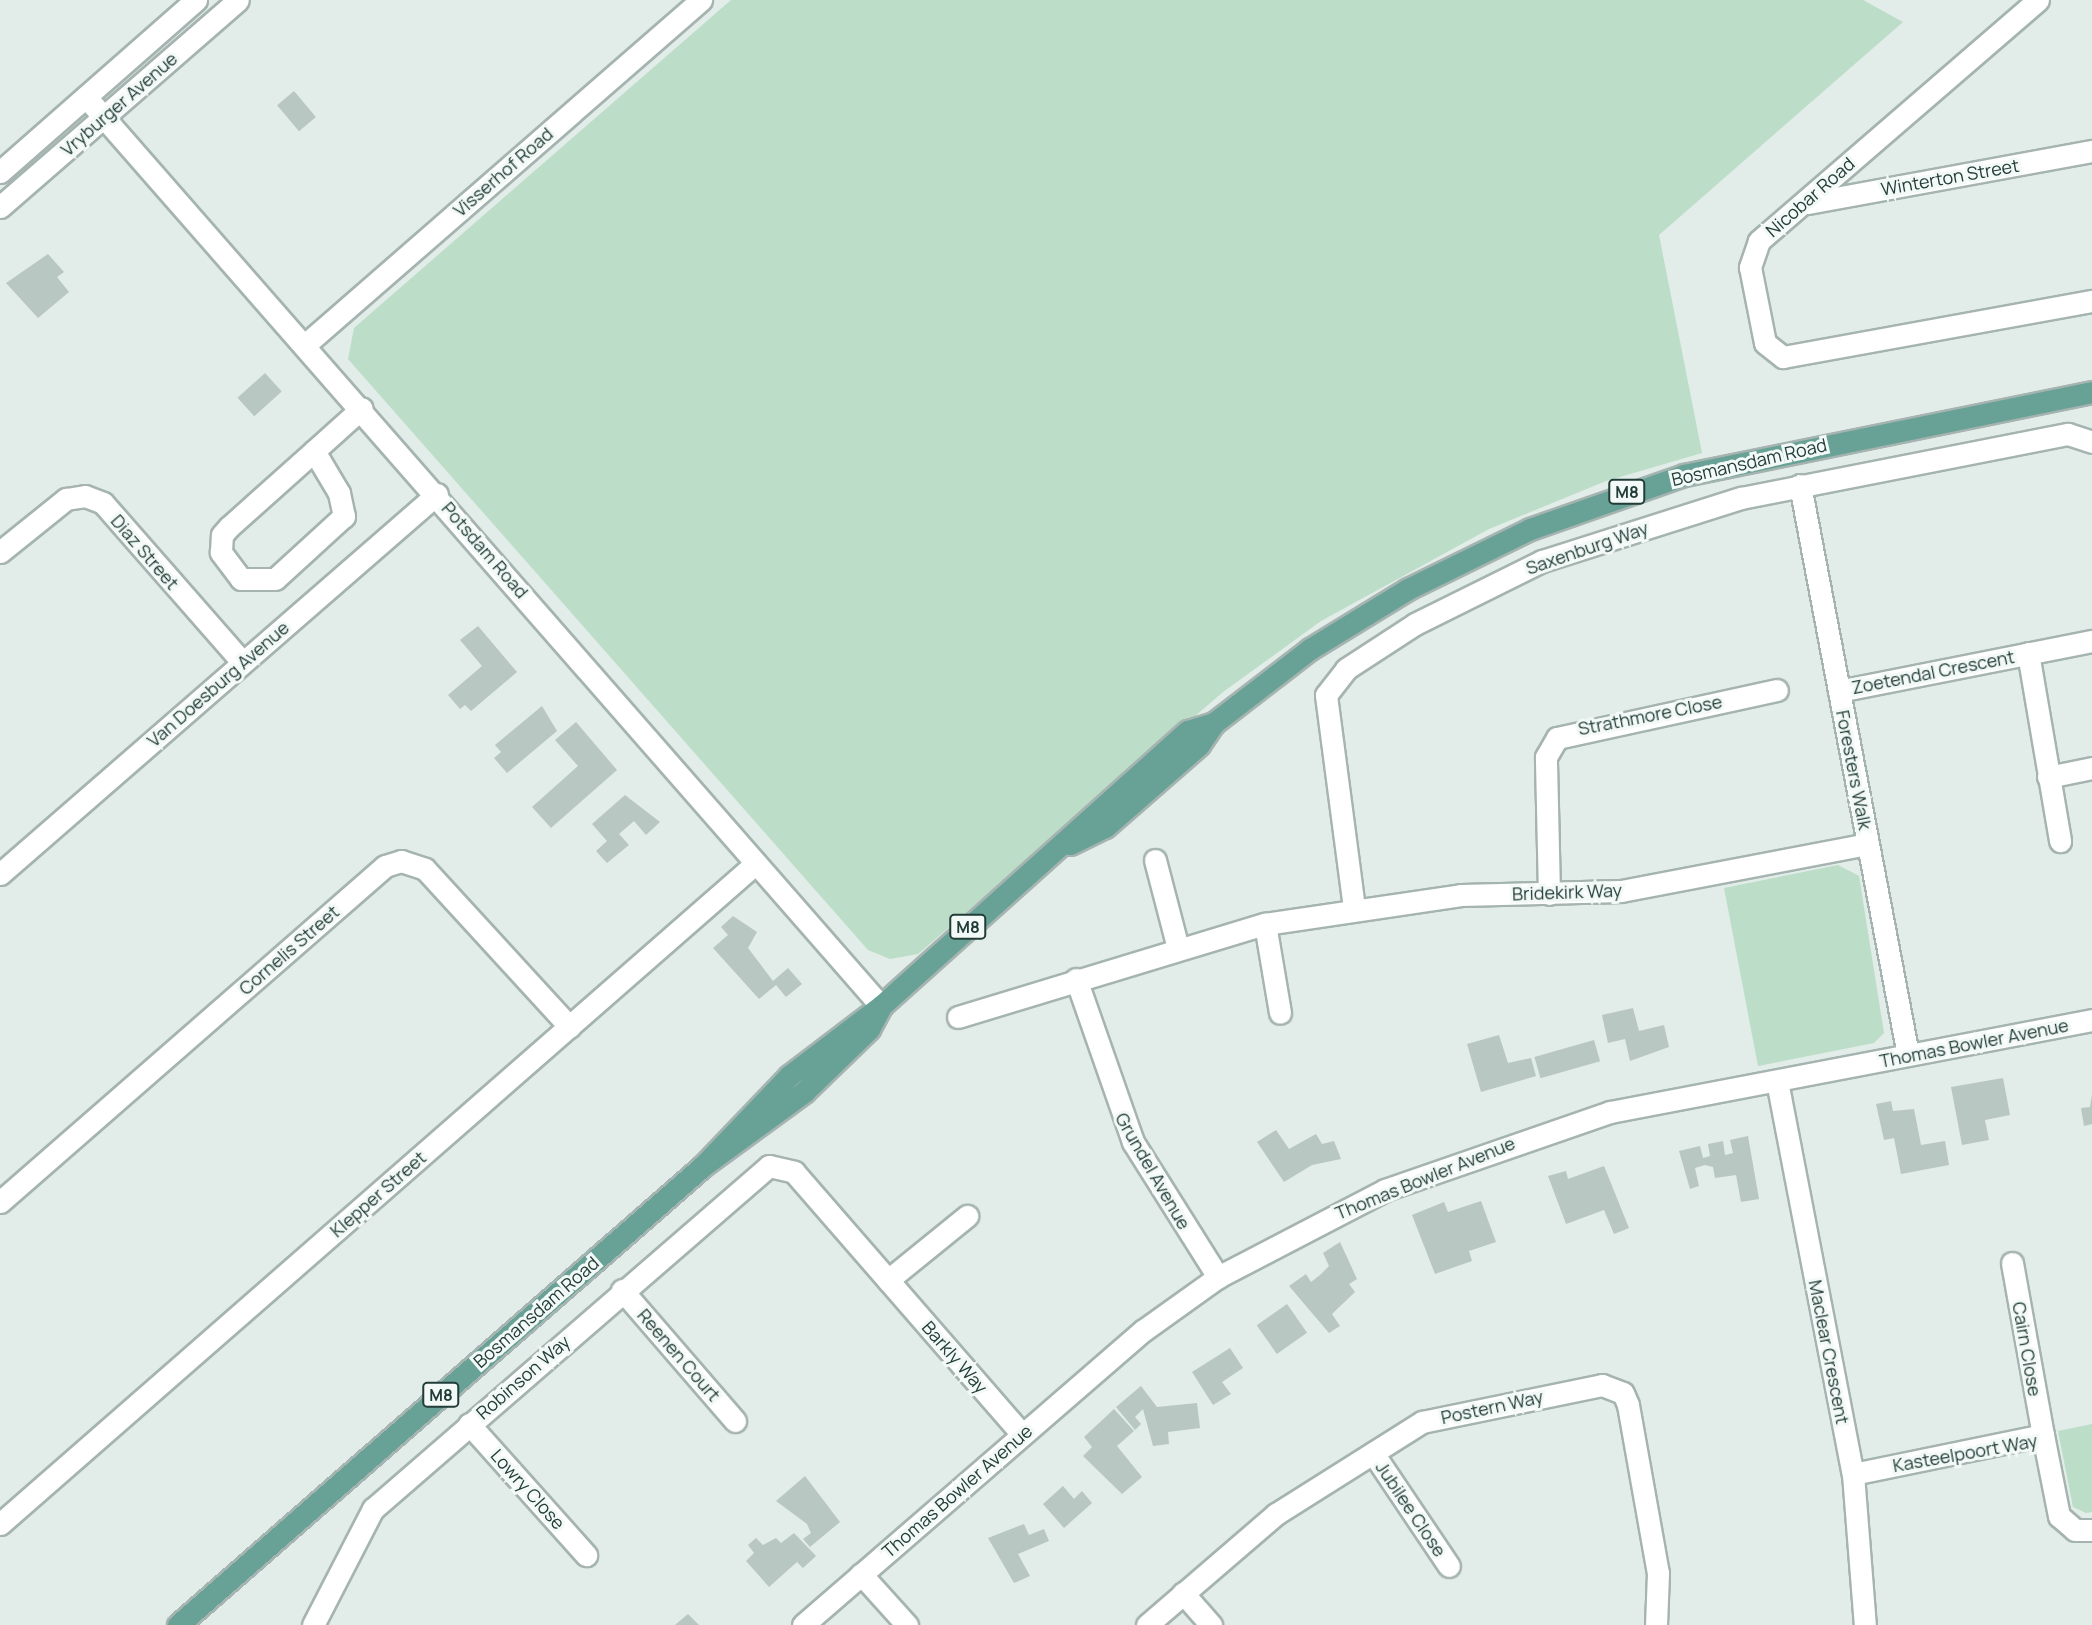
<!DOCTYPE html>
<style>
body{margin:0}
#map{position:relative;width:2092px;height:1625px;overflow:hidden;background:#e2ece8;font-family:Manrope,sans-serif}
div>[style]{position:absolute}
.green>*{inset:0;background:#bcddc7}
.building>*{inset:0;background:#b8c7c2;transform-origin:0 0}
.roads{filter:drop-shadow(2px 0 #a5b4b0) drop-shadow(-2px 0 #a5b4b0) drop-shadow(0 2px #a5b4b0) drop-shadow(0 -2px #a5b4b0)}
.minor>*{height:21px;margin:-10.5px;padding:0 10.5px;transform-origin:10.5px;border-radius:10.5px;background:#fff}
.major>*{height:21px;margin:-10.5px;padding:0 10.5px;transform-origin:10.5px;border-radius:10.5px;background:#68a196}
span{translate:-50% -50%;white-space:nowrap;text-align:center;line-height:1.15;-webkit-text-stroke:6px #f3f9f6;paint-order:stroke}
.shield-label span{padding:2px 5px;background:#f3f9f6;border:2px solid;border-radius:5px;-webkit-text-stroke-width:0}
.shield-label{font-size:16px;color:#223d38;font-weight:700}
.street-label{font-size:18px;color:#223d38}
</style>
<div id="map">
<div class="green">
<i style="clip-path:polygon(731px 0,1863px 0,1903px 22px,1659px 235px,1702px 453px,1606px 481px,1489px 529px,1321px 621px,1223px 692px,918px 954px,890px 959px,868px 950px,348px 359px,354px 328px)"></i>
<i style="clip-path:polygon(1838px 865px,1859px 876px,1884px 1033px,1874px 1043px,1758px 1066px,1724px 888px)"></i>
<i style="clip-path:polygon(2092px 1424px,2092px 1512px,2086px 1513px,2073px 1507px,2058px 1431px)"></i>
</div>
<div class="building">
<i style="left:294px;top:91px;width:34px;height:22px;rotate:50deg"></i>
<i style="clip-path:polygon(48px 254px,64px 272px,57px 277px,69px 292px,38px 318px,6px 283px)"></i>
<i style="left:265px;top:373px;width:25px;height:37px;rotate:48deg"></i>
<i style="clip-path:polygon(478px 626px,517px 672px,471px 711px,465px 705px,460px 709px,448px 695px,482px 666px,460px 640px)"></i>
<i style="clip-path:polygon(542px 706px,557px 731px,507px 773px,494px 758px,501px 752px,495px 745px)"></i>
<i style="clip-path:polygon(576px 722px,617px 770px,551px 828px,532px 807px,578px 766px,555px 740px)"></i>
<i style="clip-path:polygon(625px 795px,660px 822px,646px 835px,634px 821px,619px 834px,629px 845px,607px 863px,596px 851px,607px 841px,592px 824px)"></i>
<i style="clip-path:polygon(733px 916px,757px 932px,748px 948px,773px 981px,788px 968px,802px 984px,786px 997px,776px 985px,759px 999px,713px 948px,728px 935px,721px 927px)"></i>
<i style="clip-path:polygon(1633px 1008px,1639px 1031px,1664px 1025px,1669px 1047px,1630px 1061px,1625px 1039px,1608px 1043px,1602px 1015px)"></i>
<i style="clip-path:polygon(1499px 1035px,1508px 1063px,1531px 1058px,1536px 1076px,1481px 1092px,1467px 1044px)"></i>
<i style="left:1594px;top:1040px;width:22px;height:62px;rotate:74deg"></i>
<i style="clip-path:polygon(2003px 1078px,2010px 1115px,1985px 1120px,1989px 1140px,1962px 1145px,1951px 1087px)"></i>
<i style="clip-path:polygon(2092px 1094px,2092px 1124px,2084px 1126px,2081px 1108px,2090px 1107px)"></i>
<i style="clip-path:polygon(1891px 1101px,1893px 1111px,1914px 1109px,1921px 1145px,1945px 1141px,1949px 1165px,1901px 1174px,1894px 1138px,1884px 1140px,1876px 1104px)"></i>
<i style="clip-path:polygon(1276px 1130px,1289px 1149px,1316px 1134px,1322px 1144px,1334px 1141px,1341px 1159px,1312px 1165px,1284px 1182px,1257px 1142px)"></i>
<i style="clip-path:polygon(1748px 1136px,1759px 1199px,1741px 1202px,1736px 1175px,1715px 1178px,1713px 1167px,1705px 1165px,1695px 1168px,1699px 1186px,1690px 1189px,1679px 1151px,1700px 1146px,1703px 1158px,1710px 1156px,1708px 1144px,1723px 1141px,1725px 1155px,1733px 1153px,1730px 1140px)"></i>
<i style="clip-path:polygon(1604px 1166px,1629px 1228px,1614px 1234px,1604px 1210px,1566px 1224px,1548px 1176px,1566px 1171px,1568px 1179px)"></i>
<i style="clip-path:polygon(1481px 1201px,1496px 1242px,1469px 1251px,1472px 1261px,1435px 1274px,1412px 1215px,1444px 1202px,1448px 1212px)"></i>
<i style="clip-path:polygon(1340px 1242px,1357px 1279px,1349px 1284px,1355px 1292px,1332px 1314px,1340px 1326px,1329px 1333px,1289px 1286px,1306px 1274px,1311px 1282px,1320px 1275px,1329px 1266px,1323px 1253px)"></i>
<i style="left:1287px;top:1304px;width:35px;height:37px;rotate:55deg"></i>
<i style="clip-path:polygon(1230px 1348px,1243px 1368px,1222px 1382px,1231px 1394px,1213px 1405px,1192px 1372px)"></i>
<i style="clip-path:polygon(1141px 1386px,1157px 1407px,1197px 1403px,1200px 1428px,1168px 1432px,1169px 1444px,1153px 1446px,1143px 1409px,1135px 1417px,1141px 1424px,1135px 1430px,1116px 1407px)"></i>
<i style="clip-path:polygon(1114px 1409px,1134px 1431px,1117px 1446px,1142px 1477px,1122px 1494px,1083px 1456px,1092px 1447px,1084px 1437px)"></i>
<i style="clip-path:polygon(805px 1476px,840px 1522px,810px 1547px,803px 1539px,811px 1533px,807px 1524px,776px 1501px)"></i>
<i style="clip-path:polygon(1063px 1486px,1074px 1499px,1082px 1491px,1092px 1503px,1064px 1528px,1043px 1504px)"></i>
<i style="clip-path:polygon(1024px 1524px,1029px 1535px,1044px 1529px,1049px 1541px,1018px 1554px,1030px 1576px,1014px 1583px,988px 1538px)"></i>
<i style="clip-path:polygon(794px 1533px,816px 1556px,803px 1568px,797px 1562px,769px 1587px,746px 1561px,754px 1553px,748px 1545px,756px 1538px,763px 1545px,776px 1538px,781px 1543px)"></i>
<i style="clip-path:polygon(688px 1614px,699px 1625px,675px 1625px)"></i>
</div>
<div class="roads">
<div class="minor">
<i style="left:2038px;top:0;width:369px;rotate:139.2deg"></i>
<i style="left:1759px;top:241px;width:28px;rotate:109deg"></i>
<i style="left:1750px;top:267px;width:77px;rotate:78.8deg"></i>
<i style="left:1765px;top:343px;width:23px;rotate:38deg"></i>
<i style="left:1783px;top:357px;width:314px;rotate:-10.3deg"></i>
<i style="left:86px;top:97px;width:1208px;rotate:48.83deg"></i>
<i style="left:0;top:172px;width:261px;rotate:-41.3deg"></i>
<i style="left:1808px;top:203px;width:289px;rotate:-10.4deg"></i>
<i style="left:0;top:207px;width:315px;rotate:-41deg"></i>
<i style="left:306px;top:344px;width:524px;rotate:-41.05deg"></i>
<i style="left:314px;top:451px;width:49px;rotate:59.2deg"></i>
<i style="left:339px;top:493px;width:24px;rotate:78deg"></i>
<i style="left:344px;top:516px;width:93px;rotate:137.6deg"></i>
<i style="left:275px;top:579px;width:34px;rotate:180deg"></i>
<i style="left:241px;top:579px;width:34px;rotate:-127deg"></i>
<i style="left:221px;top:552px;width:17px;rotate:-87deg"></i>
<i style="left:222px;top:535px;width:11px;rotate:-49deg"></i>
<i style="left:229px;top:527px;width:114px;rotate:-41.8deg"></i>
<i style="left:314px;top:451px;width:64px;rotate:-41.9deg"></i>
<i style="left:1800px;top:485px;width:580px;rotate:79.27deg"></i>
<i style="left:0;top:552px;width:85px;rotate:-38.8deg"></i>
<i style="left:66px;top:499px;width:19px;rotate:-9deg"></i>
<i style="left:85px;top:496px;width:19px;rotate:21deg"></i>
<i style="left:103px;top:503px;width:211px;rotate:48.8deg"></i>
<i style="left:2028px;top:653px;width:191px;rotate:80.3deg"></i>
<i style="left:1839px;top:691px;width:258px;rotate:-11.2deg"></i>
<i style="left:2048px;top:777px;width:45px;rotate:-11.6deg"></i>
<i style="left:1155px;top:860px;width:91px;rotate:75.4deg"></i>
<i style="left:0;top:874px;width:579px;rotate:-41.01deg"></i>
<i style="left:1549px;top:894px;width:137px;rotate:-91.3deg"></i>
<i style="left:1546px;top:757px;width:22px;rotate:-60deg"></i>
<i style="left:1557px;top:738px;width:225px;rotate:-12.3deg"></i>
<i style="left:1354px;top:908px;width:215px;rotate:-97.5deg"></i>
<i style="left:1326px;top:695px;width:33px;rotate:-52deg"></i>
<i style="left:1346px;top:669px;width:82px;rotate:-33.1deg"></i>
<i style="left:1415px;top:624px;width:142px;rotate:-26.4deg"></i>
<i style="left:1542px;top:561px;width:209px;rotate:-17.6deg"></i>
<i style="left:1741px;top:498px;width:333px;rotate:-11.1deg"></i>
<i style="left:2068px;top:434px;width:25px;rotate:18deg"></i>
<i style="left:1265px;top:924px;width:90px;rotate:80.4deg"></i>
<i style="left:1076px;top:979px;width:173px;rotate:70.7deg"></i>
<i style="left:1133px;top:1142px;width:160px;rotate:57.8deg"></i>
<i style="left:958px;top:1017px;width:321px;rotate:-16.9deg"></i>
<i style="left:1265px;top:924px;width:198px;rotate:-8.4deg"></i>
<i style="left:1461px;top:895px;width:160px;rotate:-1.4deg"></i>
<i style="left:1621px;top:891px;width:251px;rotate:-10.8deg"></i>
<i style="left:1777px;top:1081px;width:400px;rotate:79.1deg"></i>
<i style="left:1853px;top:1474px;width:151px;rotate:85.5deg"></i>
<i style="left:0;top:1202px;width:511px;rotate:-41.11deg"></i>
<i style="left:385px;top:866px;width:17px;rotate:-17deg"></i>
<i style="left:401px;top:861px;width:25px;rotate:18deg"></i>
<i style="left:425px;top:869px;width:214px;rotate:47.5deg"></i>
<i style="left:2012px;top:1263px;width:175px;rotate:79.8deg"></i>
<i style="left:888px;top:1280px;width:102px;rotate:-39deg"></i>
<i style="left:622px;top:1290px;width:173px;rotate:49.2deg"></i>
<i style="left:469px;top:1424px;width:176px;rotate:48.2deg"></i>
<i style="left:1373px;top:1453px;width:136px;rotate:56.1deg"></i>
<i style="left:1853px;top:1474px;width:194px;rotate:-11.6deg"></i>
<i style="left:2043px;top:1435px;width:83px;rotate:78.8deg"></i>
<i style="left:2059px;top:1516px;width:21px;rotate:41deg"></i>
<i style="left:2075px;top:1530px;width:17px"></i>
<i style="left:0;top:1524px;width:1004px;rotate:-41.16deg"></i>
<i style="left:861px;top:1574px;width:69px;rotate:48deg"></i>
<i style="left:1183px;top:1593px;width:43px;rotate:48.8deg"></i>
<i style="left:313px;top:1625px;width:131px;rotate:-62.7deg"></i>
<i style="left:373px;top:1509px;width:524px;rotate:-40.9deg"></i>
<i style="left:769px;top:1166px;width:26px;rotate:13deg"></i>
<i style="left:794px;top:1172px;width:347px;rotate:49deg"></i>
<i style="left:803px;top:1625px;width:451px;rotate:-40.9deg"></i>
<i style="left:1144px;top:1330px;width:91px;rotate:-35.6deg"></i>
<i style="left:1218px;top:1277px;width:188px;rotate:-27.5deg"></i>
<i style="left:1385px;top:1190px;width:238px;rotate:-19.1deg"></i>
<i style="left:1610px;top:1112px;width:491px;rotate:-10.8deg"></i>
<i style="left:1147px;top:1625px;width:170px;rotate:-40.7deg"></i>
<i style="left:1276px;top:1514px;width:173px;rotate:-32.2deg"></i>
<i style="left:1422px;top:1422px;width:184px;rotate:-11.6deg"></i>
<i style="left:1602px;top:1385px;width:22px;rotate:21deg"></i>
<i style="left:1623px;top:1393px;width:13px;rotate:67deg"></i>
<i style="left:1628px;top:1405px;width:171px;rotate:79.9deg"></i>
<i style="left:1658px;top:1573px;width:52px;rotate:92.2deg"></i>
</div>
<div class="major">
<i style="left:1070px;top:844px;width:39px;rotate:-26deg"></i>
<i style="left:1105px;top:827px;width:125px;rotate:-41.1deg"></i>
<i style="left:1199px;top:745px;width:27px;rotate:-56deg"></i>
<i style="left:704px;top:1165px;width:123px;rotate:-46.3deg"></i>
<i style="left:789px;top:1076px;width:116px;rotate:-37.3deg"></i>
<i style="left:881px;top:1006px;width:412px;rotate:-41.9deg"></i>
<i style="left:1188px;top:731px;width:27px;rotate:-17deg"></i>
<i style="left:1214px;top:723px;width:121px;rotate:-37.6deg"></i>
<i style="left:1310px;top:649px;width:115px;rotate:-31.5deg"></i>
<i style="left:1408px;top:589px;width:136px;rotate:-26.2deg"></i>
<i style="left:1530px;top:529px;width:163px;rotate:-19.3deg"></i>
<i style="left:1684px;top:475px;width:416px;rotate:-11.5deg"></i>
<i style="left:178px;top:1625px;width:699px;rotate:-41.17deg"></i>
<i style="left:704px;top:1165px;width:124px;rotate:-36.1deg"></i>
<i style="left:804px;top:1092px;width:91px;rotate:-44.1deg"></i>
<i style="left:869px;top:1029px;width:26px;rotate:-62deg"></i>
</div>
</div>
<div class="shield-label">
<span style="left:1627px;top:492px">M8</span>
<span style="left:968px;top:927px">M8</span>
<span style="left:441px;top:1395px">M8</span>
</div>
<div class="street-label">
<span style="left:119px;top:104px;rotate:-41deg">Vryburger Avenue</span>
<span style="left:503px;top:172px;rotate:-41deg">Visserhof Road</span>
<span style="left:1950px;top:177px;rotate:-10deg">Winterton Street</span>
<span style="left:1810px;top:197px;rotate:-41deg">Nicobar Road</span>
<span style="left:1749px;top:462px;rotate:-13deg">Bosmansdam Road</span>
<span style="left:1587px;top:548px;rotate:-19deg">Saxenburg Way</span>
<span style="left:485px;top:550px;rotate:49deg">Potsdam Road</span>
<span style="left:145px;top:552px;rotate:49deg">Diaz Street</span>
<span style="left:1933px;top:672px;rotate:-11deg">Zoetendal Crescent</span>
<span style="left:218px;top:684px;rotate:-41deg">Van Doesburg Avenue</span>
<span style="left:1650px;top:715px;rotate:-11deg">Strathmore Close</span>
<span style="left:1854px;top:770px;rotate:79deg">Foresters Walk</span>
<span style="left:1567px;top:892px;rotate:-2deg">Bridekirk Way</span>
<span style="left:289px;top:950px;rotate:-41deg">Cornelis Street</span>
<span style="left:1974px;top:1043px;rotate:-11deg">Thomas Bowler Avenue</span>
<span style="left:1153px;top:1171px;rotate:60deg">Grundel Avenue</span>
<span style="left:1425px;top:1178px;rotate:-22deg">Thomas Bowler Avenue</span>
<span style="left:378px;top:1194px;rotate:-41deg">Klepper Street</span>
<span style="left:536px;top:1312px;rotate:-41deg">Bosmansdam Road</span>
<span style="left:2027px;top:1349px;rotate:80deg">Cairn Close</span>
<span style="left:1829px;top:1352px;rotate:79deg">Maclear Crescent</span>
<span style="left:679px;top:1355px;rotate:49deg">Reenen Court</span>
<span style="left:955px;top:1357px;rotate:49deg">Barkly Way</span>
<span style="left:523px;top:1377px;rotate:-41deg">Robinson Way</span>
<span style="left:1492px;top:1407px;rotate:-12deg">Postern Way</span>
<span style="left:1965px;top:1453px;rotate:-10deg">Kasteelpoort Way</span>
<span style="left:528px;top:1489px;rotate:48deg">Lowry Close</span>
<span style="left:957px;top:1491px;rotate:-41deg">Thomas Bowler Avenue</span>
<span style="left:1411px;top:1509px;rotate:56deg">Jubilee Close</span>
</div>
</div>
